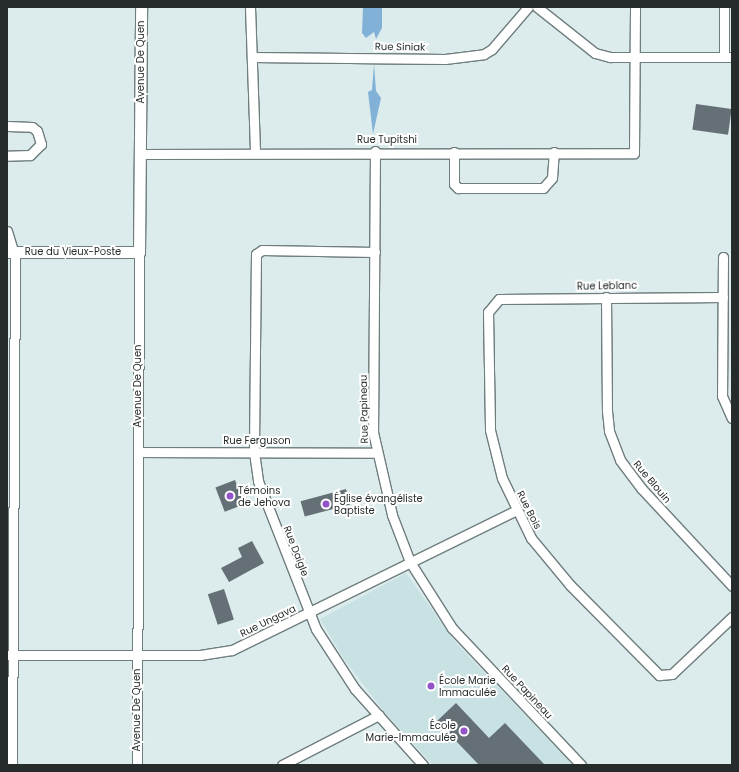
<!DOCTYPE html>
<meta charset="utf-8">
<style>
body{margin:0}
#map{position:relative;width:739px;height:772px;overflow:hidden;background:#dcebec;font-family:Poppins,sans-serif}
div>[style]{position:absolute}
.built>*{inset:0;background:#c8e1e3}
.water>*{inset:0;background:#81b1d7}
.building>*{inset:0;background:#647075;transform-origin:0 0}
.roads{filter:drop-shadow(1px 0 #6f7d7e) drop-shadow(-1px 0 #6f7d7e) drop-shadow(0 1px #6f7d7e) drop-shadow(0 -1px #6f7d7e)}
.minor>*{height:9px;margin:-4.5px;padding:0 4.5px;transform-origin:4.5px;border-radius:4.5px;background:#fff}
.tertiary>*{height:11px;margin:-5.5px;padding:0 5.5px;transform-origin:5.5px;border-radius:5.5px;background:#fff}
.dots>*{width:11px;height:11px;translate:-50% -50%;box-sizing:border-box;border:2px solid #fff;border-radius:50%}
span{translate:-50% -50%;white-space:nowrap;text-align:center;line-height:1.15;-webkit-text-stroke:4px #fff;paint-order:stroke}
.street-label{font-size:10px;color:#262c2c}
.poi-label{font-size:10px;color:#262c2c}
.left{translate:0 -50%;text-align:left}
.right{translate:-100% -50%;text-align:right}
.frame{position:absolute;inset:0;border:8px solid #262c2c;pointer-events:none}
</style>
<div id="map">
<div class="built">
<i style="clip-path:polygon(406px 573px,455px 642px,573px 765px,433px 765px,385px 713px,344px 659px,320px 619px)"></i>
</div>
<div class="water">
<i style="clip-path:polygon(363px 7px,382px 7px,382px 28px,376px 39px,374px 32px,366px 38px,362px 33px)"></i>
<i style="clip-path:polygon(374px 64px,376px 91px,381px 98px,373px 134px,368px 92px,372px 90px)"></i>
</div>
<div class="building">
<i style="left:696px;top:104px;width:36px;height:26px;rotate:8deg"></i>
<i style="left:235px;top:480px;width:26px;height:21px;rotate:69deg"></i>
<i style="left:346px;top:489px;width:16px;height:47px;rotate:75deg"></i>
<i style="clip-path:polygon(252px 541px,264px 563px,229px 582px,221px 568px,242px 557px,238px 548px)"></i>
<i style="left:224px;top:589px;width:32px;height:17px;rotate:72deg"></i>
<i style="clip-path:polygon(456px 703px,489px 738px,505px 723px,545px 765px,479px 765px,437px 721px)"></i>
</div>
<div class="roads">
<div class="minor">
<i style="left:250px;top:7px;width:144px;rotate:88deg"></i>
<i style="left:537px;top:7px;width:74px;rotate:38.4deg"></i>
<i style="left:595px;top:53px;width:16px;rotate:15deg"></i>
<i style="left:610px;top:57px;width:122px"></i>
<i style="left:252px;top:57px;width:193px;rotate:0.6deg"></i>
<i style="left:445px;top:59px;width:39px;rotate:-7deg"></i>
<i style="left:484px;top:54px;width:9px;rotate:-32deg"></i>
<i style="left:492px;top:49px;width:55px;rotate:-49.4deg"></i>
<i style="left:724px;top:57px;width:50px;rotate:-90deg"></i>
<i style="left:7px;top:126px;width:25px;rotate:2deg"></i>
<i style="left:32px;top:127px;width:6px;rotate:39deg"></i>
<i style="left:37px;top:131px;width:14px;rotate:73deg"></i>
<i style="left:41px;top:144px;width:16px;rotate:135deg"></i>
<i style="left:30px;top:155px;width:23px;rotate:178deg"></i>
<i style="left:375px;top:151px;width:281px;rotate:90.4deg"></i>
<i style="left:373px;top:432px;width:85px;rotate:77.1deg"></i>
<i style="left:392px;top:515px;width:50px;rotate:69deg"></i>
<i style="left:410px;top:562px;width:78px;rotate:57.5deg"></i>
<i style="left:452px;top:628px;width:188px;rotate:46.7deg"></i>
<i style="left:454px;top:152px;width:32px;rotate:90deg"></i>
<i style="left:454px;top:184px;width:6px;rotate:45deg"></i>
<i style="left:458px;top:188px;width:85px"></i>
<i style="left:543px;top:188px;width:13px;rotate:-48deg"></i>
<i style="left:552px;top:178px;width:26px;rotate:-86deg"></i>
<i style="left:140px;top:154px;width:494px;rotate:-0.1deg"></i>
<i style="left:634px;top:153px;width:146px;rotate:-89.6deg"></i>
<i style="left:7px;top:231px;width:28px;rotate:73deg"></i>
<i style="left:15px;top:258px;width:507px;rotate:90.34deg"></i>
<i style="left:375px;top:252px;width:113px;rotate:-179deg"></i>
<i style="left:262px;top:250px;width:7px;rotate:146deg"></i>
<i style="left:256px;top:254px;width:198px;rotate:90.6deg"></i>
<i style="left:254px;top:452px;width:29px;rotate:82deg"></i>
<i style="left:258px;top:481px;width:159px;rotate:68.6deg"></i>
<i style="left:316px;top:629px;width:72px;rotate:57deg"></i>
<i style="left:355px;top:689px;width:102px;rotate:48.2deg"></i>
<i style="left:723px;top:257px;width:139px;rotate:90.4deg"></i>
<i style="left:722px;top:396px;width:24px;rotate:66deg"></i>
<i style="left:606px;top:297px;width:114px;rotate:89.5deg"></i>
<i style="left:607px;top:411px;width:20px;rotate:84deg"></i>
<i style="left:609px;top:431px;width:31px;rotate:69deg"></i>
<i style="left:620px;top:460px;width:36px;rotate:53deg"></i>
<i style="left:642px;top:489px;width:132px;rotate:47.1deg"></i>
<i style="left:723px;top:297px;width:224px;rotate:179.5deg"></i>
<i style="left:499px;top:299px;width:17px;rotate:130deg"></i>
<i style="left:488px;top:312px;width:118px;rotate:89deg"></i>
<i style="left:490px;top:430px;width:49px;rotate:76deg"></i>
<i style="left:502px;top:478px;width:67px;rotate:64.2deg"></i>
<i style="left:531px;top:538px;width:61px;rotate:50.3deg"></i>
<i style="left:570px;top:585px;width:127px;rotate:45.3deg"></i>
<i style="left:659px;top:675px;width:13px;rotate:-4deg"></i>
<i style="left:672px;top:674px;width:83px;rotate:-43.5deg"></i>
<i style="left:138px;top:452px;width:238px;rotate:0.2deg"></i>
<i style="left:7px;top:655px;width:193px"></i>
<i style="left:200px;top:655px;width:32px;rotate:-9deg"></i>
<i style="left:232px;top:650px;width:315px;rotate:-26.2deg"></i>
<i style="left:137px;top:765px;width:513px;rotate:-89.78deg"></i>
<i style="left:282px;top:765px;width:109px;rotate:-27.3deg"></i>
</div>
<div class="tertiary">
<i style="left:7px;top:252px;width:132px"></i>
<i style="left:139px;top:252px;width:245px;rotate:-89.5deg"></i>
</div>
</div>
<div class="dots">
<i style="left:230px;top:496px;background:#9454c9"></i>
<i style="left:326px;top:504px;background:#9454c9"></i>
<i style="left:431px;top:686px;background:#9454c9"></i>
<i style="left:464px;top:731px;background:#9454c9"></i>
</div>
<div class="street-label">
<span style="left:400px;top:47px;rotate:1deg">Rue Siniak</span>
<span style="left:141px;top:62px;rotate:-90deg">Avenue De Quen</span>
<span style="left:387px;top:140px">Rue Tupitshi</span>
<span style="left:73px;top:252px">Rue du Vieux-Poste</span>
<span style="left:607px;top:286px;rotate:-1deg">Rue Leblanc</span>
<span style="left:138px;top:386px;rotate:-90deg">Avenue De Quen</span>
<span style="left:364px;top:409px;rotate:-91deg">Rue Papineau</span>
<span style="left:257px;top:441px">Rue Ferguson</span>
<span style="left:652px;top:482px;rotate:50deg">Rue Blouin</span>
<span style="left:529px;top:510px;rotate:63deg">Rue Bois</span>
<span style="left:296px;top:551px;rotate:69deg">Rue Daigle</span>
<span style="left:268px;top:621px;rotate:-26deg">Rue Ungava</span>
<span style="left:527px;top:692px;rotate:47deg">Rue Papineau</span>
<span style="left:137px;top:710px;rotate:-90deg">Avenue De Quen</span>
</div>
<div class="poi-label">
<span class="left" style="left:238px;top:496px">Témoins<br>de Jehova</span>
<span class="left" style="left:334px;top:504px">Église évangéliste<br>Baptiste</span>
<span class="left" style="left:439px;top:686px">École Marie<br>Immaculée</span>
<span class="right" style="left:456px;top:731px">École<br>Marie-Immaculée</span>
</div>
<div class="frame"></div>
</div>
